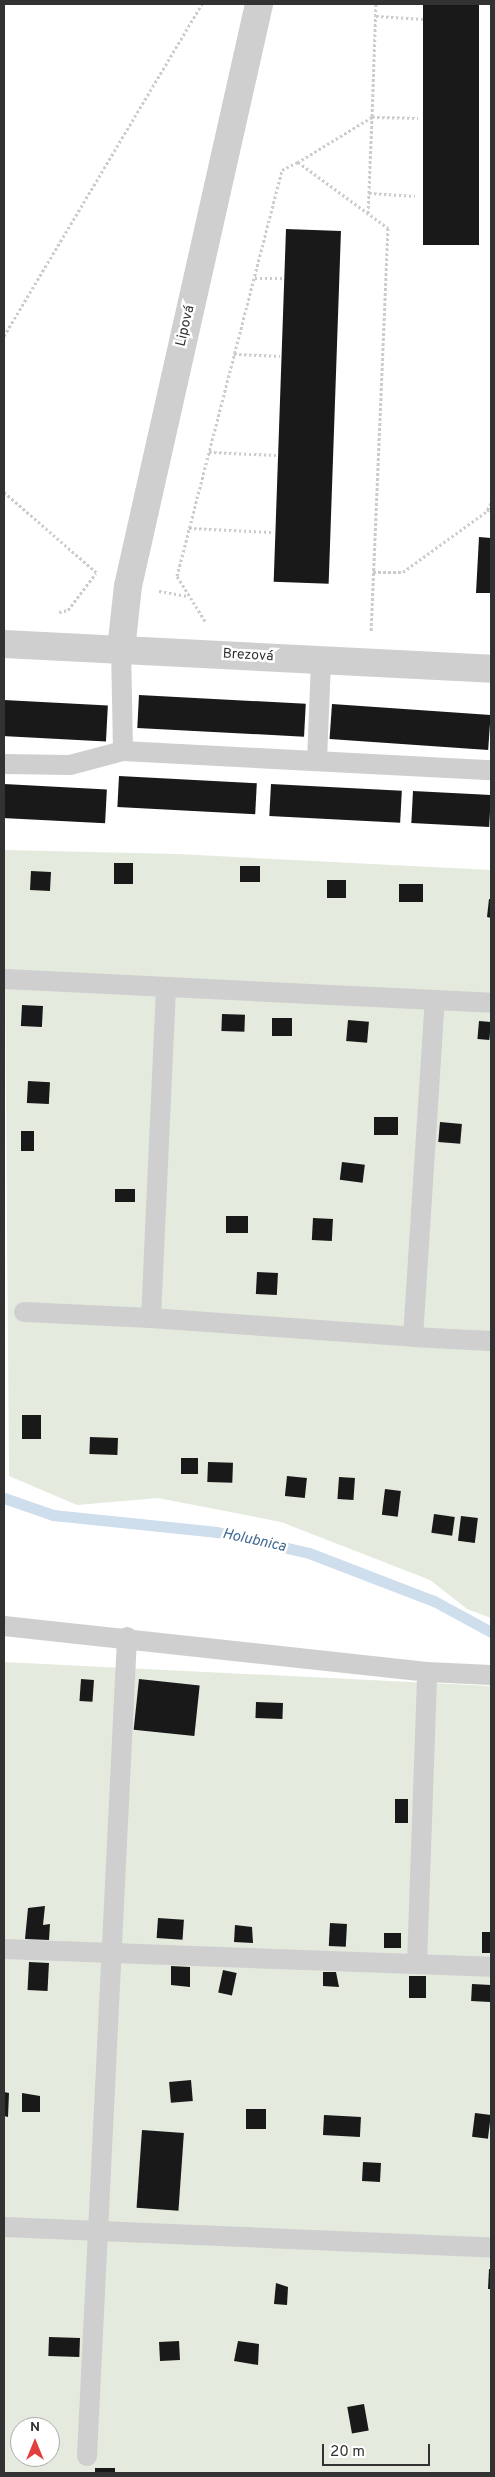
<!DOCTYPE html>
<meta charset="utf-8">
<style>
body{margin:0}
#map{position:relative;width:495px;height:2477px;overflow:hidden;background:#fff;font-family:Overpass,sans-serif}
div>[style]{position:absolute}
.green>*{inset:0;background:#e4ebde}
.stream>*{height:11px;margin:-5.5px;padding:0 5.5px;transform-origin:5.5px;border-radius:5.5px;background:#cedeed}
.building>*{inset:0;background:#191919;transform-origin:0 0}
.path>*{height:3px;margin-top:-1.5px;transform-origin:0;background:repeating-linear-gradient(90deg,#ccc 0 2.5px,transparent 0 5px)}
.service>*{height:20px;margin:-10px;padding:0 10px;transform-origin:10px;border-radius:10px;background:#cfcfcf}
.minor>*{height:28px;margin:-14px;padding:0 14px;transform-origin:14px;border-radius:14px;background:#cfcfcf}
span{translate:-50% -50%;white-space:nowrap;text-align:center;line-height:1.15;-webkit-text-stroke:5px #fff;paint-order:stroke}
.street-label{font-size:14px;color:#323232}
.water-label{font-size:15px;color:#416b93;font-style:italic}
.frame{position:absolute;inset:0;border:5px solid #323232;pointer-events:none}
.north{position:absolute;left:10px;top:2417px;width:50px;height:50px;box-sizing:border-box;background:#fff;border:1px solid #adadad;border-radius:50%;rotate:0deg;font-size:14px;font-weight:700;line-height:20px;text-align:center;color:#323232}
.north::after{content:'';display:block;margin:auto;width:18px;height:22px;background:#e1403c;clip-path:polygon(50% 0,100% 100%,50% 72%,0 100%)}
.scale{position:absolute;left:322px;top:2444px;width:108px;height:22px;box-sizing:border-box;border:2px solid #323232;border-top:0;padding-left:6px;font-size:15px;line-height:18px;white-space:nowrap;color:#323232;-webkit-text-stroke:4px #fff;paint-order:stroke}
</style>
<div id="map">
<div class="green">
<i style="clip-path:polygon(4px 850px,177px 854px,491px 870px,491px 1618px,467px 1609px,430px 1580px,281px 1522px,158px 1498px,77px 1505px,9px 1476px)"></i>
<i style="clip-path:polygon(evenodd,4px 1662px,491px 1686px,491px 2473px,4px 2473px,4px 1662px,20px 2427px,50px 2427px,50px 2457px,20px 2457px,20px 2427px)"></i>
</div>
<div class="stream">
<i style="left:4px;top:1498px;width:52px;rotate:19.1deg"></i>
<i style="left:53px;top:1515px;width:165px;rotate:5.9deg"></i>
<i style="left:217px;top:1532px;width:94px;rotate:12.9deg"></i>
<i style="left:309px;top:1553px;width:134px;rotate:21deg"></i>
<i style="left:434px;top:1601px;width:65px;rotate:28.5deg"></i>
</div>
<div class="building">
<i style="left:423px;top:4px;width:56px;height:241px"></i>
<i style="left:286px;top:229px;width:55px;height:353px;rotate:2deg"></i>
<i style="clip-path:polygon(479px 537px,491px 538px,491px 593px,476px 593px)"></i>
<i style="left:139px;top:695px;width:167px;height:33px;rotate:3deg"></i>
<i style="left:4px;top:700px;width:104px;height:36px;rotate:3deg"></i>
<i style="left:332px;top:704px;width:159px;height:35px;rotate:4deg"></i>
<i style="left:119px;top:776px;width:138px;height:31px;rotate:3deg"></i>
<i style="left:4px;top:784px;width:103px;height:34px;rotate:3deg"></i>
<i style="left:271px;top:784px;width:131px;height:32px;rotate:3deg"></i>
<i style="left:413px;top:791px;width:78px;height:32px;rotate:3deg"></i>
<i style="left:114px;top:863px;width:19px;height:21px"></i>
<i style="left:240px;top:866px;width:20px;height:16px"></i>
<i style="left:31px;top:871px;width:20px;height:19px;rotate:3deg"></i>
<i style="left:327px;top:880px;width:19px;height:18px"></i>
<i style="left:399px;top:884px;width:24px;height:18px"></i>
<i style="clip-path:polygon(489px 899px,491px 899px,491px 918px,487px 917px)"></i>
<i style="left:22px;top:1005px;width:21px;height:21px;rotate:3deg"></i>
<i style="left:222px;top:1014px;width:23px;height:17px;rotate:2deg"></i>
<i style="left:272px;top:1018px;width:20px;height:18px"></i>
<i style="left:348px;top:1020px;width:21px;height:21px;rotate:5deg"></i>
<i style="left:479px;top:1021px;width:12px;height:18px;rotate:5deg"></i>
<i style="left:28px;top:1081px;width:22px;height:22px;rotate:3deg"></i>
<i style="left:374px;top:1117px;width:24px;height:18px"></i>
<i style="left:440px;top:1122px;width:22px;height:20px;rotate:5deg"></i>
<i style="left:21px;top:1131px;width:13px;height:20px"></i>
<i style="left:342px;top:1162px;width:23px;height:18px;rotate:7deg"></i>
<i style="left:115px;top:1189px;width:20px;height:13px"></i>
<i style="left:226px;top:1216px;width:22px;height:17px"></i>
<i style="left:313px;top:1218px;width:20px;height:22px;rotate:3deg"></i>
<i style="left:257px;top:1272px;width:21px;height:22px;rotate:3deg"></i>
<i style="left:22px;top:1415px;width:19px;height:24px"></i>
<i style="left:90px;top:1437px;width:28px;height:17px;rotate:2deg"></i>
<i style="left:181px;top:1458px;width:17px;height:16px"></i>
<i style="left:208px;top:1462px;width:25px;height:20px;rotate:2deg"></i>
<i style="left:287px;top:1476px;width:20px;height:20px;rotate:6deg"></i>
<i style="left:339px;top:1477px;width:16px;height:22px;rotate:4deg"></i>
<i style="left:385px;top:1489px;width:16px;height:26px;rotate:7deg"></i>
<i style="left:434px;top:1514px;width:21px;height:19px;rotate:8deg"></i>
<i style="left:461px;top:1516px;width:17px;height:25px;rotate:7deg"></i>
<i style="left:81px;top:1679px;width:13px;height:22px;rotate:4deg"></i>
<i style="left:139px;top:1679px;width:61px;height:51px;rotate:6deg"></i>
<i style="left:256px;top:1702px;width:27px;height:16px;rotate:2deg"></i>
<i style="left:395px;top:1799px;width:13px;height:24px"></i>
<i style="clip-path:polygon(45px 1906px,43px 1925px,50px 1924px,49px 1940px,25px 1939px,28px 1908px)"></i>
<i style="left:158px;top:1918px;width:26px;height:20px;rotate:4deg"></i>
<i style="left:330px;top:1923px;width:17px;height:23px;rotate:3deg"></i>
<i style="clip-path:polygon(235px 1925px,252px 1927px,253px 1943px,234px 1942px)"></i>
<i style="left:482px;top:1932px;width:9px;height:21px"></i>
<i style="left:384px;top:1933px;width:17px;height:15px"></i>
<i style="left:29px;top:1962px;width:20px;height:28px;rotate:3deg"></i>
<i style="clip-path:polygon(171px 1966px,190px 1967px,190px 1987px,171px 1985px)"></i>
<i style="left:223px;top:1970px;width:14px;height:23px;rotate:12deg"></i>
<i style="clip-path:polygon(323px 1972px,336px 1972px,339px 1987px,323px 1986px)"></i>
<i style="left:409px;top:1976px;width:17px;height:22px"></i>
<i style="left:472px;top:1984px;width:19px;height:17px;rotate:3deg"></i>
<i style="left:191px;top:2080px;width:21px;height:22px;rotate:85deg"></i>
<i style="clip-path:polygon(4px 2092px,9px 2093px,8px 2117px,4px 2116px)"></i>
<i style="clip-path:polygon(22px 2093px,40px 2096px,40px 2112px,22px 2112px)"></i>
<i style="left:246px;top:2109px;width:20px;height:20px"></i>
<i style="left:475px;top:2113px;width:16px;height:24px;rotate:7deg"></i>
<i style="left:324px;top:2115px;width:37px;height:20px;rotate:3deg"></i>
<i style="left:142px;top:2130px;width:42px;height:78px;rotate:4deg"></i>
<i style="left:363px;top:2162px;width:18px;height:19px;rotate:3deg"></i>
<i style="clip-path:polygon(489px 2269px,491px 2269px,491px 2289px,488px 2289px)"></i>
<i style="clip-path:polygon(276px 2283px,288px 2287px,287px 2305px,274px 2304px)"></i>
<i style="left:49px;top:2337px;width:31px;height:19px;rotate:2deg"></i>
<i style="left:179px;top:2341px;width:19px;height:20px;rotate:87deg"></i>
<i style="clip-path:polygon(238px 2341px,259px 2344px,258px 2365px,234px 2361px)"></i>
<i style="left:364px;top:2404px;width:27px;height:17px;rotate:80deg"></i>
<i style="left:95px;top:2468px;width:20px;height:5px"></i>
</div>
<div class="path">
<i style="left:376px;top:4px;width:113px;rotate:92deg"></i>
<i style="left:372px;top:117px;width:46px;rotate:1.2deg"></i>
<i style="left:376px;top:16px;width:47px;rotate:3.7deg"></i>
<i style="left:369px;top:193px;width:46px;rotate:3.7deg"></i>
<i style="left:368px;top:213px;width:96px;rotate:-87.6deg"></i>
<i style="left:372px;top:117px;width:87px;rotate:148.7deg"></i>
<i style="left:298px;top:162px;width:112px;rotate:36.3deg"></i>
<i style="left:388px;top:228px;width:404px;rotate:92.4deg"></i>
<i style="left:255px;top:278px;width:29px"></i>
<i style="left:4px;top:336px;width:387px;rotate:-59.2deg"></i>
<i style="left:234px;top:354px;width:46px;rotate:2.5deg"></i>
<i style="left:209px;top:452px;width:67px;rotate:2.6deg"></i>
<i style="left:4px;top:492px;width:122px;rotate:41deg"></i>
<i style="left:491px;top:503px;width:9px;rotate:117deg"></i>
<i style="left:487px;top:511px;width:4px;rotate:-27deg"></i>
<i style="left:189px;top:528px;width:83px;rotate:2.8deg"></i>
<i style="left:373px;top:572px;width:30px"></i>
<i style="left:403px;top:572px;width:104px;rotate:-36deg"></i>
<i style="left:159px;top:591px;width:29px;rotate:10deg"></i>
<i style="left:59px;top:612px;width:9px;rotate:-13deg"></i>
<i style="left:68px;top:610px;width:46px;rotate:-52.9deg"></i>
<i style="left:205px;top:621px;width:53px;rotate:-121.9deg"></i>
<i style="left:177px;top:576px;width:419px;rotate:-75.5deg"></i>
<i style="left:282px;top:170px;width:18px;rotate:-27deg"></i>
</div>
<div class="service">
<i style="left:123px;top:751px;width:368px;rotate:3deg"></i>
<i style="left:317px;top:761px;width:101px;rotate:-87.7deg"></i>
<i style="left:4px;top:764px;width:66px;rotate:0.9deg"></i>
<i style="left:70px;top:765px;width:55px;rotate:-14.8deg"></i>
<i style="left:123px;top:751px;width:101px;rotate:-91.1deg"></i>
<i style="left:4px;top:979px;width:488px;rotate:2.8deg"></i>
<i style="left:166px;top:988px;width:330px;rotate:92.6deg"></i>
<i style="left:151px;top:1318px;width:263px;rotate:4.1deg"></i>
<i style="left:413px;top:1337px;width:338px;rotate:-86.3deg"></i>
<i style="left:24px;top:1312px;width:127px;rotate:2.7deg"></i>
<i style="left:413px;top:1337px;width:78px;rotate:2.9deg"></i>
<i style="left:4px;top:1626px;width:425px;rotate:6.2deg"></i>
<i style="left:427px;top:1672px;width:64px;rotate:2.7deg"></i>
<i style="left:4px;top:1949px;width:487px;rotate:2.1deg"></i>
<i style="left:417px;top:1964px;width:292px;rotate:-88deg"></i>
<i style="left:4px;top:2227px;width:487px;rotate:2.4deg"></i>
<i style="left:87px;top:2456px;width:820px;rotate:-87.2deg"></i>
</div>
<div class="minor">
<i style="left:4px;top:644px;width:488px;rotate:2.9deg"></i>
<i style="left:121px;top:650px;width:64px;rotate:-83.8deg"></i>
<i style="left:128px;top:586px;width:597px;rotate:-77.31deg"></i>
</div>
<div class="street-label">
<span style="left:186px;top:326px;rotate:-77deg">Lipová</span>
<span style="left:248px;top:656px;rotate:3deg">Brezová</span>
</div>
<div class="water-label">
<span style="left:254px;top:1541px;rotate:12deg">Holubnica</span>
</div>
<div class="frame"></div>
<div class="north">N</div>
<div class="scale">20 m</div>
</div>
